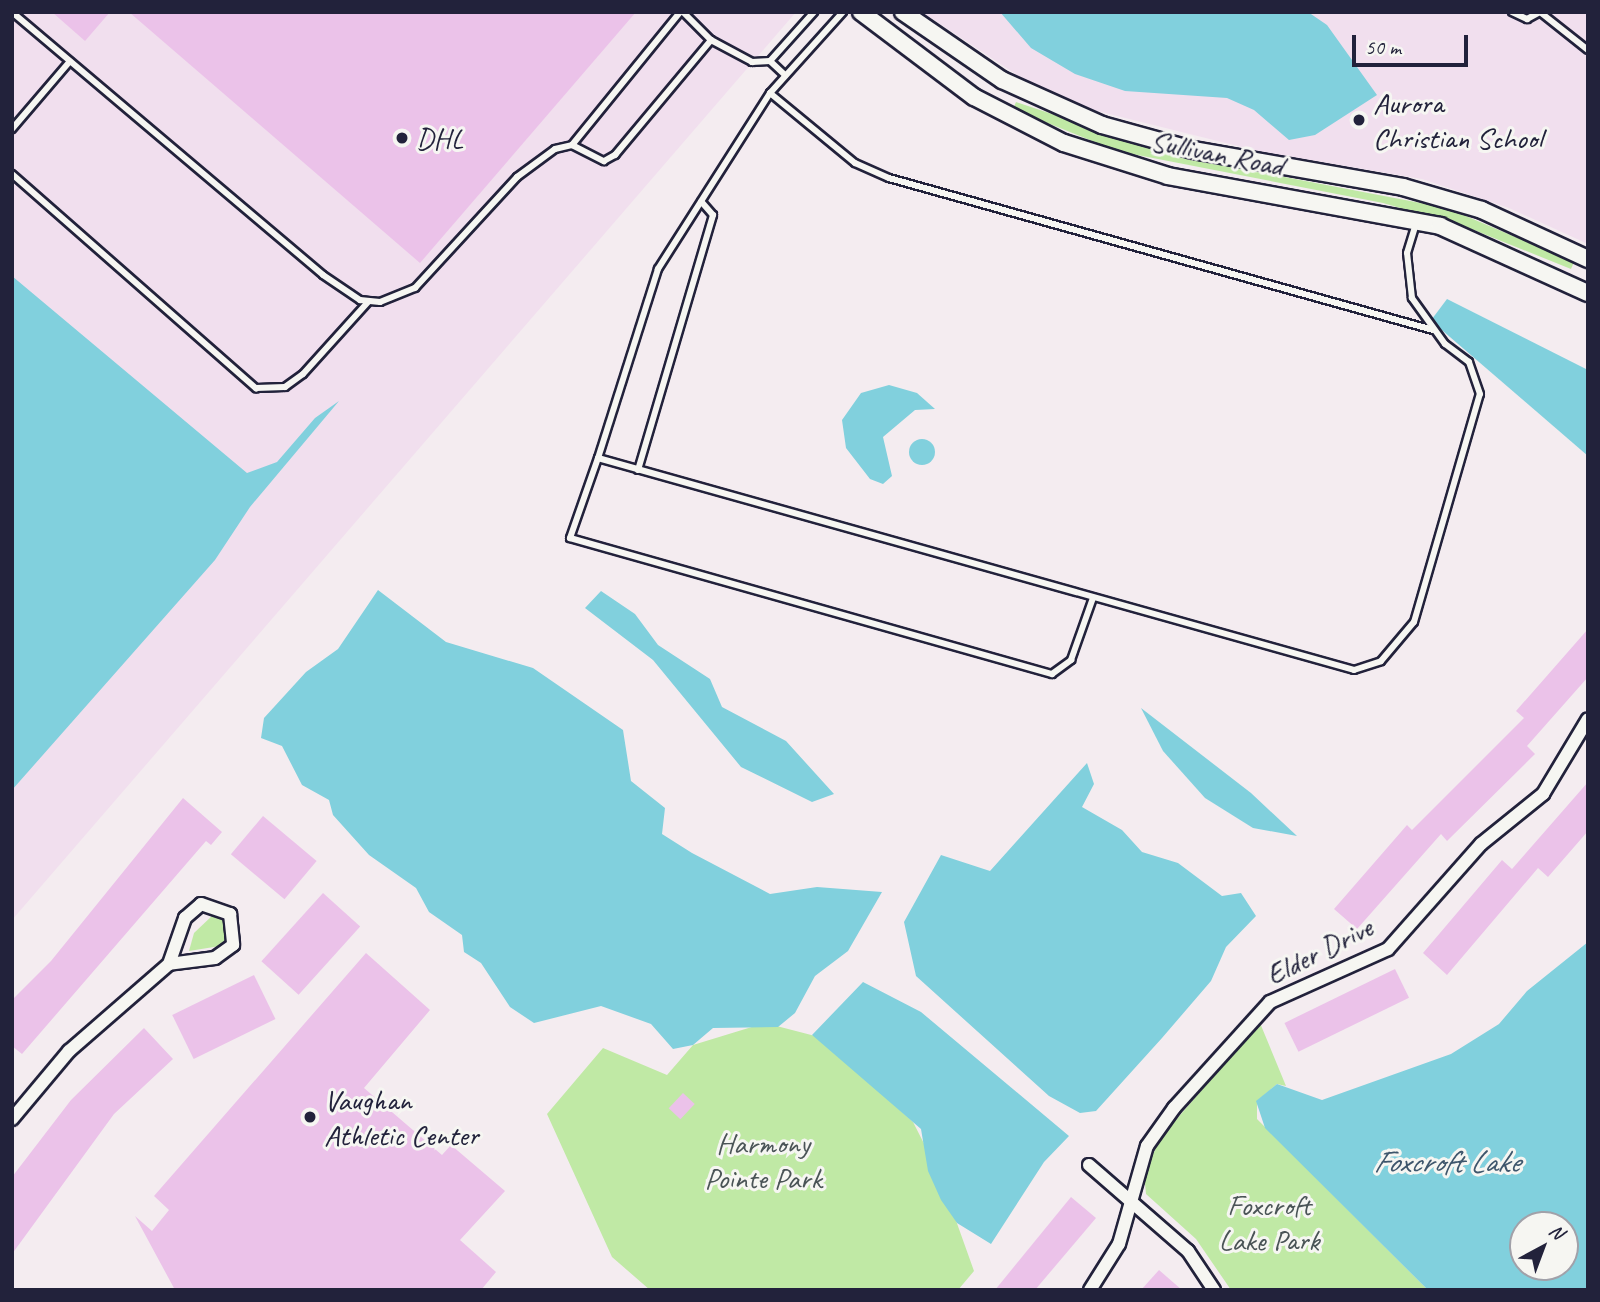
<!DOCTYPE html>
<style>
body{margin:0}
#map{position:relative;width:1600px;height:1302px;overflow:hidden;background:#f4ecf0;font-family:Caveat,sans-serif}
div>[style]{position:absolute}
.built>*{inset:0;background:#f1dfee}
.green>*{inset:0;background:#c0e9a5}
.water>*{inset:0;background:#81d0dd}
.round{border-radius:50%}
.building>*{inset:0;background:#ebc2e9;transform-origin:0 0}
.roads{filter:drop-shadow(2px 0 #22223b) drop-shadow(-2px 0 #22223b) drop-shadow(0 2px #22223b) drop-shadow(0 -2px #22223b)}
.service>*{height:6px;margin:-3px;padding:0 3px;transform-origin:3px;border-radius:3px;background:#f6f6f2}
.minor>*{height:12px;margin:-6px;padding:0 6px;transform-origin:6px;border-radius:6px;background:#f6f6f2}
.tertiary>*{height:16px;margin:-8px;padding:0 8px;transform-origin:8px;border-radius:8px;background:#f6f6f2}
.dots>*{width:19px;height:19px;translate:-50% -50%;box-sizing:border-box;border:4px solid #f6f6f2;border-radius:50%}
span{translate:-50% -50%;white-space:nowrap;text-align:center;line-height:1.15;-webkit-text-stroke:6px #f6f6f2;paint-order:stroke}
.poi-label{font-size:30px;color:#22223b}
.left{translate:0 -50%;text-align:left}
.street-label{font-size:30px;color:#22223b}
.park-label{font-size:30px;color:#4a5456}
.water-label{font-size:32px;color:#3e566c;font-style:italic}
.frame{position:absolute;inset:0;border:14px solid #22223b;pointer-events:none}
.north{position:absolute;left:1509px;top:1211px;width:70px;height:70px;box-sizing:border-box;background:#f6f6f2;border:2px solid #a1a1a9;border-radius:50%;rotate:41deg;font-size:19px;font-weight:700;line-height:28px;text-align:center;color:#22223b}
.north::after{content:'';display:block;margin:auto;width:24px;height:32px;background:#22223b;clip-path:polygon(50% 0,100% 100%,50% 72%,0 100%)}
.scale{position:absolute;left:1352px;top:35px;width:116px;height:32px;box-sizing:border-box;border:4px solid #22223b;border-top:0;padding-left:9px;font-size:21px;line-height:24px;white-space:nowrap;color:#22223b;-webkit-text-stroke:5px #f6f6f2;paint-order:stroke}
</style>
<div id="map">
<div class="built">
<i style="clip-path:polygon(12px 12px,796px 12px,12px 920px)"></i>
<i style="clip-path:polygon(922px 12px,1588px 12px,1588px 244px,1509px 208px,1422px 179px,1262px 152px,1089px 109px,1017px 75px)"></i>
</div>
<div class="green">
<i style="clip-path:polygon(1016px 102px,1184px 158px,1447px 208px,1574px 262px,1571px 269px,1469px 228px,1383px 203px,1117px 151px,1013px 109px)"></i>
<i style="clip-path:polygon(214px 914px,225px 918px,230px 935px,220px 946px,189px 951px,194px 933px)"></i>
<i style="clip-path:polygon(765px 1023px,819px 1037px,913px 1122px,939px 1173px,974px 1271px,958px 1290px,650px 1290px,612px 1257px,547px 1114px,603px 1048px,667px 1075px,693px 1045px)"></i>
<i style="clip-path:polygon(1260px 1023px,1286px 1086px,1277px 1084px,1257px 1101px,1257px 1119px,1428px 1290px,1231px 1290px,1196px 1239px,1146px 1194px,1144px 1173px,1161px 1137px)"></i>
</div>
<div class="water">
<i style="clip-path:polygon(1000px 12px,1308px 12px,1327px 25px,1377px 95px,1315px 135px,1289px 140px,1254px 110px,1227px 98px,1125px 91px,1075px 74px,1031px 48px)"></i>
<i style="clip-path:polygon(12px 276px,247px 473px,277px 462px,315px 418px,339px 401px,250px 507px,215px 560px,12px 790px)"></i>
<i style="clip-path:polygon(1447px 299px,1588px 370px,1588px 456px,1436px 325px,1432px 319px)"></i>
<i style="clip-path:polygon(889px 385px,917px 393px,935px 409px,915px 410px,883px 437px,892px 476px,883px 484px,870px 479px,846px 448px,842px 420px,861px 393px)"></i>
<i class="round" style="left:909px;top:439px;width:26px;height:26px"></i>
<i style="clip-path:polygon(378px 590px,446px 642px,533px 668px,623px 730px,631px 781px,665px 808px,662px 834px,692px 853px,770px 894px,817px 887px,882px 892px,848px 951px,815px 976px,795px 1013px,778px 1027px,713px 1028px,693px 1045px,673px 1049px,651px 1024px,601px 1006px,534px 1023px,510px 1007px,481px 963px,464px 952px,462px 935px,429px 912px,416px 888px,369px 855px,333px 815px,329px 800px,302px 785px,282px 746px,261px 738px,264px 718px,306px 672px,338px 649px)"></i>
<i style="clip-path:polygon(601px 591px,635px 614px,658px 645px,710px 679px,722px 707px,786px 741px,834px 794px,812px 802px,741px 767px,653px 660px,585px 608px)"></i>
<i style="clip-path:polygon(1141px 708px,1251px 793px,1297px 836px,1253px 828px,1205px 798px,1163px 751px)"></i>
<i style="clip-path:polygon(1087px 763px,1094px 784px,1082px 807px,1122px 830px,1142px 852px,1178px 863px,1222px 896px,1241px 893px,1256px 916px,1226px 947px,1211px 981px,1162px 1038px,1096px 1111px,1080px 1113px,1049px 1096px,916px 976px,904px 922px,941px 855px,990px 871px)"></i>
<i style="clip-path:polygon(evenodd,1588px 942px,1588px 1290px,1428px 1290px,1265px 1128px,1256px 1101px,1277px 1084px,1322px 1100px,1451px 1054px,1499px 1024px,1527px 991px,1588px 942px,1523px 1225px,1565px 1225px,1565px 1267px,1523px 1267px,1523px 1225px)"></i>
<i style="clip-path:polygon(863px 982px,921px 1012px,1069px 1136px,1044px 1162px,991px 1244px,957px 1223px,941px 1200px,928px 1171px,921px 1129px,812px 1035px)"></i>
</div>
<div class="building">
<i style="clip-path:polygon(52px 12px,110px 12px,85px 41px)"></i>
<i style="clip-path:polygon(129px 12px,636px 12px,420px 263px)"></i>
<i style="clip-path:polygon(1588px 629px,1588px 677px,1527px 746px,1535px 754px,1447px 841px,1441px 834px,1357px 929px,1334px 909px,1407px 825px,1412px 830px,1524px 718px,1516px 711px)"></i>
<i style="clip-path:polygon(1588px 782px,1588px 831px,1548px 877px,1538px 868px,1447px 975px,1423px 953px,1502px 860px,1512px 869px)"></i>
<i style="clip-path:polygon(183px 798px,222px 832px,211px 845px,206px 841px,22px 1054px,12px 1046px,12px 1000px,51px 961px)"></i>
<i style="left:263px;top:816px;width:70px;height:50px;rotate:40deg"></i>
<i style="left:323px;top:893px;width:50px;height:92px;rotate:42deg"></i>
<i style="clip-path:polygon(366px 953px,430px 1010px,364px 1088px,442px 1155px,451px 1145px,505px 1191px,460px 1240px,496px 1272px,481px 1290px,175px 1290px,135px 1216px,152px 1231px,169px 1210px,154px 1196px)"></i>
<i style="left:1395px;top:969px;width:32px;height:123px;rotate:64deg"></i>
<i style="left:254px;top:975px;width:49px;height:91px;rotate:64deg"></i>
<i style="clip-path:polygon(144px 1028px,173px 1059px,114px 1114px,12px 1254px,12px 1177px,71px 1100px)"></i>
<i style="left:683px;top:1093px;width:16px;height:21px;rotate:43deg"></i>
<i style="clip-path:polygon(1071px 1197px,1096px 1218px,1035px 1290px,995px 1290px)"></i>
<i style="clip-path:polygon(1159px 1270px,1182px 1290px,1141px 1290px)"></i>
</div>
<div class="roads">
<div class="service">
<i style="left:12px;top:12px;width:407px;rotate:40.2deg"></i>
<i style="left:323px;top:275px;width:45px;rotate:34deg"></i>
<i style="left:360px;top:300px;width:20px;rotate:6deg"></i>
<i style="left:380px;top:302px;width:38px;rotate:-22deg"></i>
<i style="left:415px;top:288px;width:151px;rotate:-47.4deg"></i>
<i style="left:517px;top:177px;width:47px;rotate:-36.4deg"></i>
<i style="left:555px;top:149px;width:17px;rotate:-13deg"></i>
<i style="left:572px;top:145px;width:36px;rotate:27deg"></i>
<i style="left:604px;top:161px;width:13px;rotate:-29deg"></i>
<i style="left:615px;top:155px;width:150px;rotate:-50.1deg"></i>
<i style="left:711px;top:40px;width:47px;rotate:28.2deg"></i>
<i style="left:752px;top:62px;width:18px;rotate:-3deg"></i>
<i style="left:770px;top:61px;width:66px;rotate:-48.1deg"></i>
<i style="left:683px;top:12px;width:40px;rotate:45deg"></i>
<i style="left:843px;top:12px;width:109px;rotate:132deg"></i>
<i style="left:770px;top:93px;width:209px;rotate:122.5deg"></i>
<i style="left:658px;top:269px;width:198px;rotate:107.6deg"></i>
<i style="left:598px;top:458px;width:785px;rotate:15.66deg"></i>
<i style="left:1354px;top:670px;width:28px;rotate:-18deg"></i>
<i style="left:1381px;top:661px;width:51px;rotate:-49.8deg"></i>
<i style="left:1414px;top:622px;width:237px;rotate:-73.9deg"></i>
<i style="left:1480px;top:394px;width:34px;rotate:-109deg"></i>
<i style="left:1469px;top:362px;width:30px;rotate:-143deg"></i>
<i style="left:1445px;top:344px;width:57px;rotate:-125.7deg"></i>
<i style="left:1412px;top:298px;width:45px;rotate:-96.3deg"></i>
<i style="left:1407px;top:253px;width:31px;rotate:-73deg"></i>
<i style="left:1512px;top:12px;width:17px;rotate:25deg"></i>
<i style="left:1527px;top:19px;width:15px;rotate:-28deg"></i>
<i style="left:1540px;top:12px;width:61px;rotate:38.4deg"></i>
<i style="left:770px;top:61px;width:21px;rotate:43deg"></i>
<i style="left:770px;top:93px;width:110px;rotate:39.5deg"></i>
<i style="left:855px;top:163px;width:37px;rotate:24deg"></i>
<i style="left:889px;top:178px;width:565px;rotate:15.61deg"></i>
<i style="left:12px;top:129px;width:89px;rotate:-49.5deg"></i>
<i style="left:572px;top:145px;width:171px;rotate:-50.9deg"></i>
<i style="left:12px;top:174px;width:325px;rotate:41.3deg"></i>
<i style="left:256px;top:388px;width:29px;rotate:-2deg"></i>
<i style="left:285px;top:387px;width:22px;rotate:-36deg"></i>
<i style="left:303px;top:374px;width:98px;rotate:-47.9deg"></i>
<i style="left:598px;top:458px;width:85px;rotate:109.3deg"></i>
<i style="left:570px;top:538px;width:501px;rotate:15.76deg"></i>
<i style="left:1052px;top:674px;width:24px;rotate:-36deg"></i>
<i style="left:1071px;top:660px;width:66px;rotate:-70.5deg"></i>
<i style="left:638px;top:470px;width:266px;rotate:-73.6deg"></i>
<i style="left:713px;top:215px;width:18px;rotate:-131deg"></i>
</div>
<div class="minor">
<i style="left:201px;top:904px;width:31px;rotate:19deg"></i>
<i style="left:230px;top:914px;width:31px;rotate:84deg"></i>
<i style="left:233px;top:945px;width:22px;rotate:144deg"></i>
<i style="left:215px;top:958px;width:46px;rotate:172.6deg"></i>
<i style="left:169px;top:964px;width:49px;rotate:-70.8deg"></i>
<i style="left:185px;top:918px;width:21px;rotate:-41deg"></i>
<i style="left:12px;top:1119px;width:89px;rotate:-50deg"></i>
<i style="left:69px;top:1051px;width:133px;rotate:-41deg"></i>
<i style="left:1089px;top:1165px;width:131px;rotate:41deg"></i>
<i style="left:1188px;top:1251px;width:47px;rotate:56.3deg"></i>
<i style="left:1090px;top:1290px;width:54px;rotate:-57.8deg"></i>
<i style="left:1119px;top:1244px;width:102px;rotate:-74.1deg"></i>
<i style="left:1147px;top:1146px;width:47px;rotate:-54.6deg"></i>
<i style="left:1174px;top:1108px;width:143px;rotate:-47.8deg"></i>
<i style="left:1270px;top:1002px;width:129px;rotate:-24.2deg"></i>
<i style="left:1388px;top:949px;width:140px;rotate:-48.5deg"></i>
<i style="left:1481px;top:844px;width:80px;rotate:-38.9deg"></i>
<i style="left:1543px;top:794px;width:87px;rotate:-59deg"></i>
</div>
<div class="tertiary">
<i style="left:861px;top:12px;width:141px;rotate:37deg"></i>
<i style="left:974px;top:97px;width:101px;rotate:27.1deg"></i>
<i style="left:1064px;top:143px;width:109px;rotate:17.6deg"></i>
<i style="left:1168px;top:176px;width:277px;rotate:10.4deg"></i>
<i style="left:1440px;top:226px;width:162px;rotate:24.4deg"></i>
<i style="left:903px;top:12px;width:120px;rotate:34.5deg"></i>
<i style="left:1002px;top:80px;width:110px;rotate:24.2deg"></i>
<i style="left:1102px;top:125px;width:94px;rotate:15.4deg"></i>
<i style="left:1193px;top:150px;width:213px;rotate:10deg"></i>
<i style="left:1403px;top:187px;width:82px;rotate:16.2deg"></i>
<i style="left:1482px;top:210px;width:117px;rotate:24.8deg"></i>
</div>
</div>
<div class="dots">
<i style="left:1359px;top:120px;background:#22223b"></i>
<i style="left:402px;top:138px;background:#22223b"></i>
<i style="left:310px;top:1117px;background:#22223b"></i>
</div>
<div class="poi-label">
<span class="left" style="left:1373px;top:120px">Aurora<br>Christian School</span>
<span class="left" style="left:416px;top:138px">DHL</span>
<span class="left" style="left:324px;top:1117px">Vaughan<br>Athletic Center</span>
</div>
<div class="street-label">
<span style="left:1217px;top:153px;rotate:11deg">Sullivan Road</span>
<span style="left:1319px;top:951px;rotate:-27deg">Elder Drive</span>
</div>
<div class="park-label">
<span style="left:763px;top:1160px">Harmony<br>Pointe Park</span>
<span style="left:1269px;top:1222px">Foxcroft<br>Lake Park</span>
</div>
<div class="water-label">
<span style="left:1446px;top:1162px">Foxcroft Lake</span>
</div>
<div class="frame"></div>
<div class="north">N</div>
<div class="scale">50 m</div>
</div>
